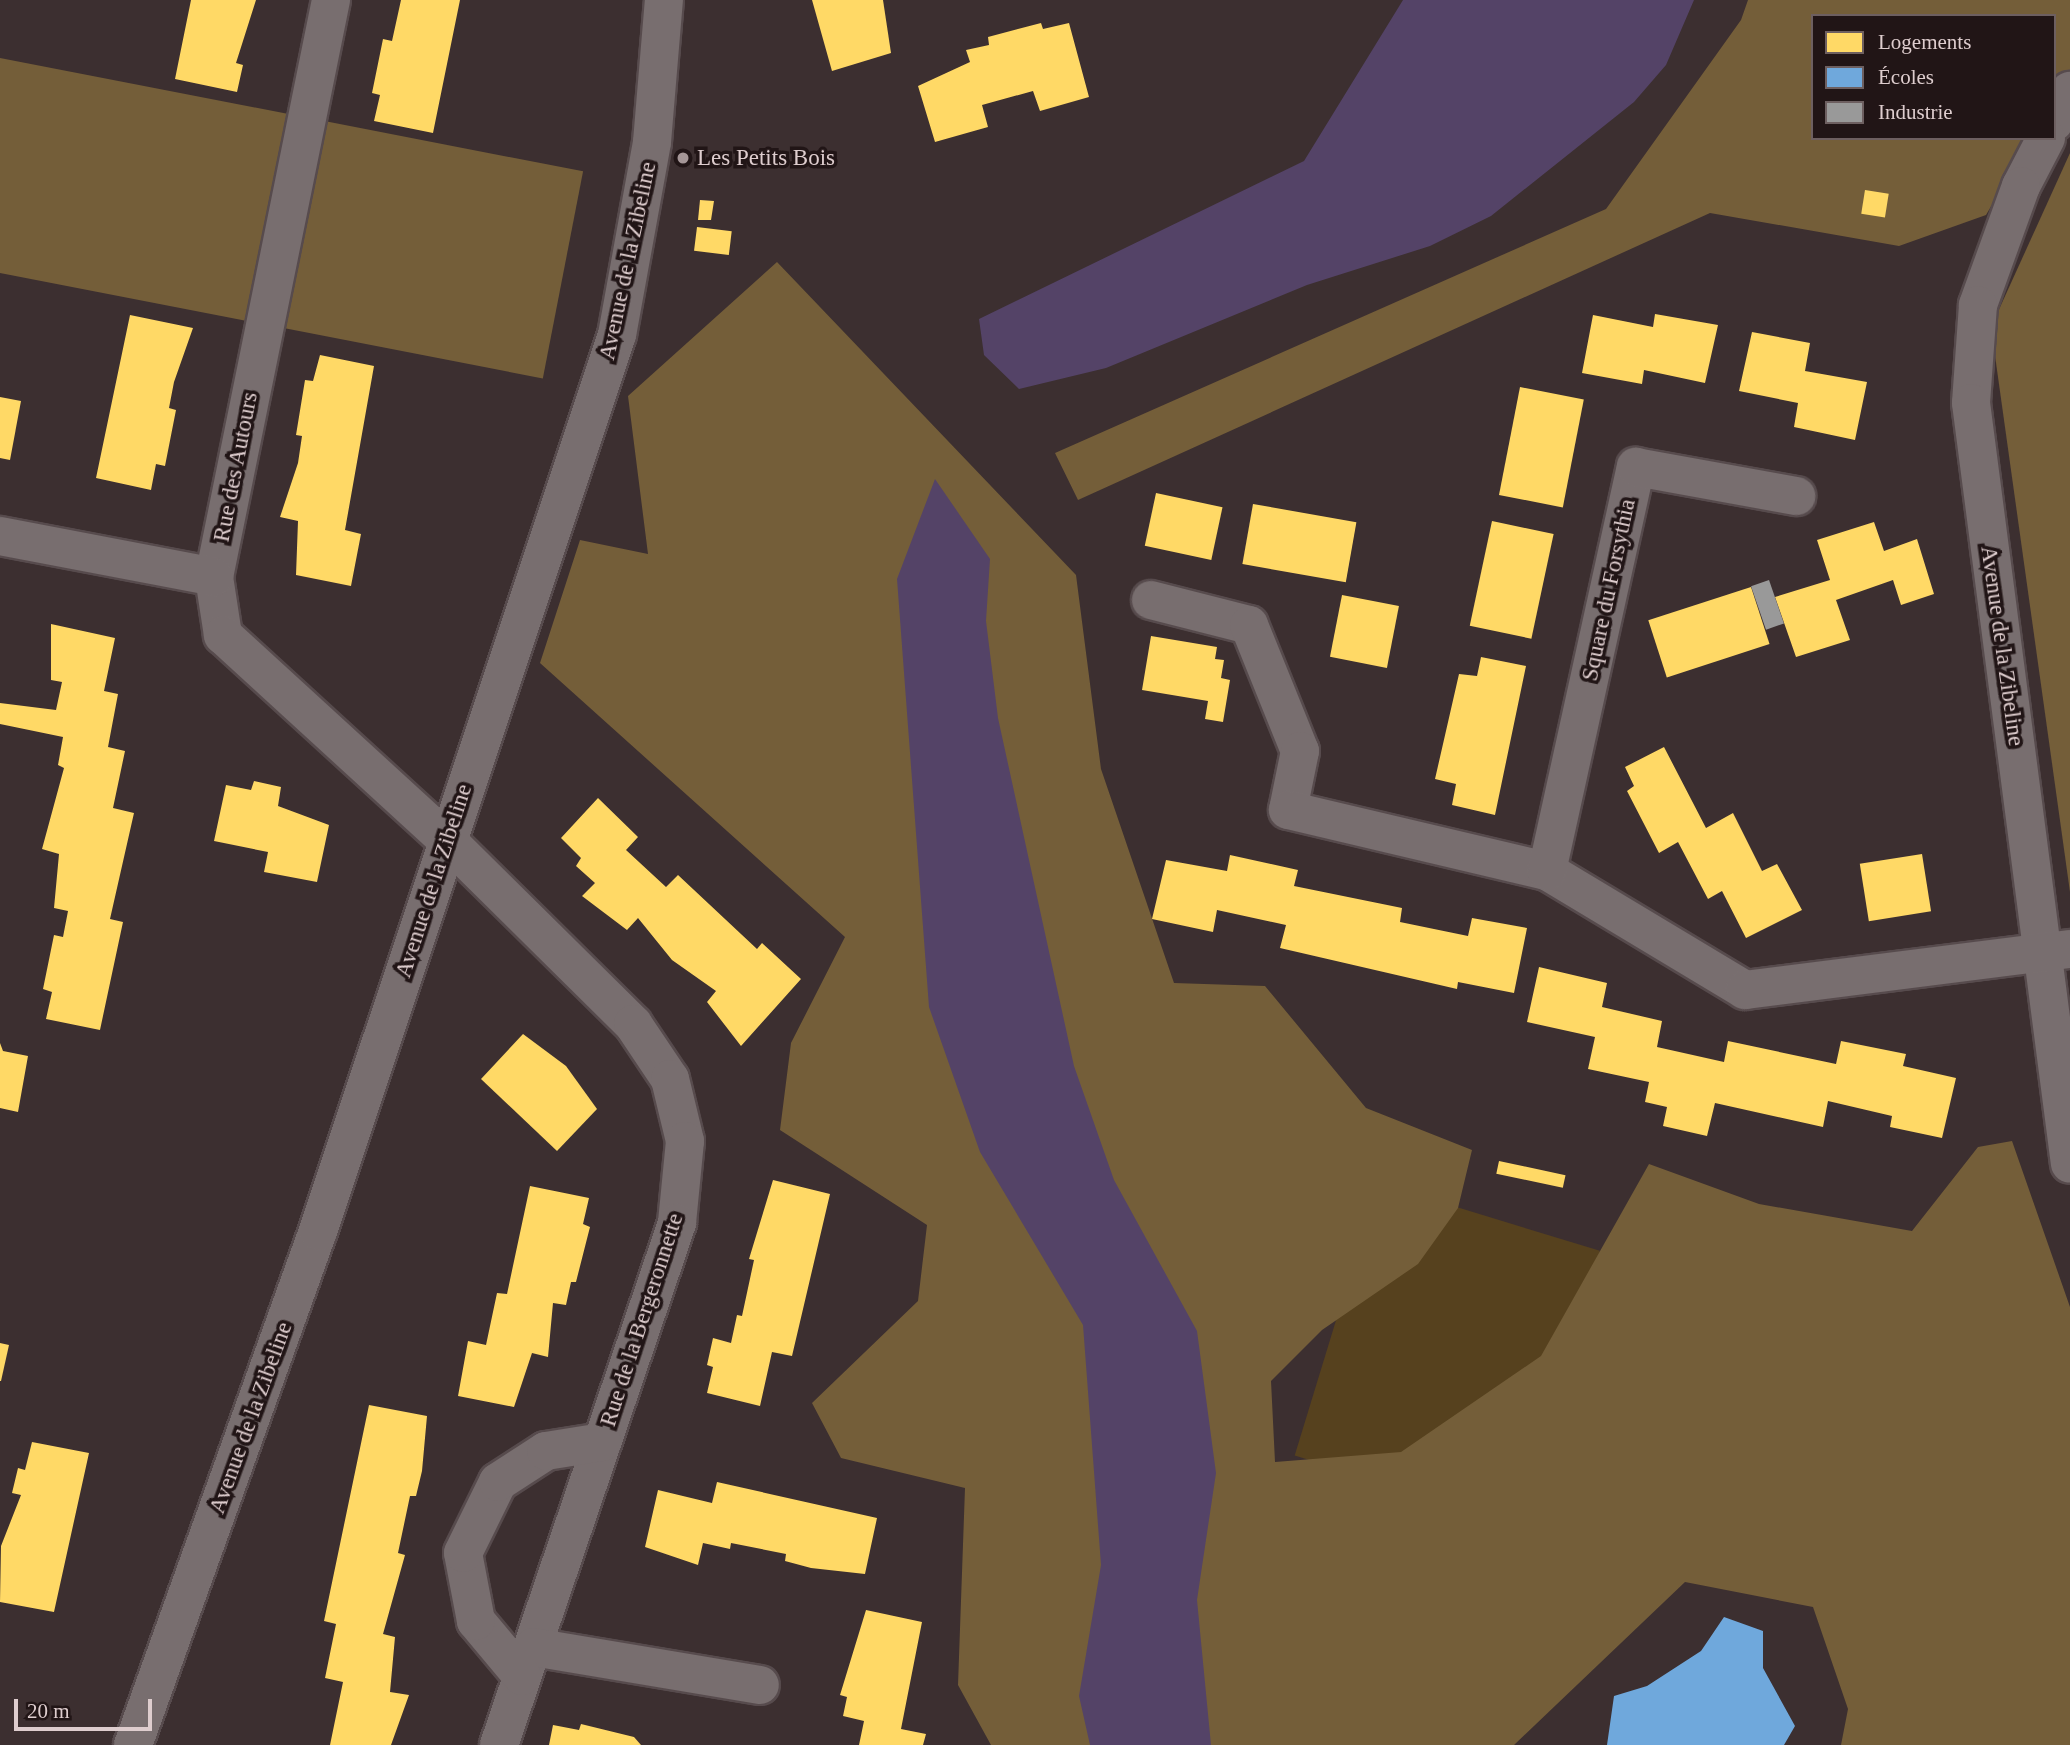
<!DOCTYPE html>
<meta charset="utf-8">
<style>
body{margin:0}
#map{position:relative;width:2070px;height:1745px;overflow:hidden;background:#3c2f30;font-family:Georgia,serif}
div>[style]{position:absolute}
.green>*{inset:0;background:#56411e;transform-origin:0 0}
.forest>*{inset:0;background:#745e39;transform-origin:0 0}
.water>*{inset:0;background:#544367}
.homes>*{inset:0;background:#ffd966;transform-origin:0 0}
.schools>*{inset:0;background:#6fa8dc}
.industry>*{inset:0;background:#999;transform-origin:0 0}
.roads{filter:drop-shadow(2px 0 #574b4d) drop-shadow(-2px 0 #574b4d) drop-shadow(0 2px #574b4d) drop-shadow(0 -2px #574b4d)}
.minor>*{height:38px;margin:-19px;padding:0 19px;transform-origin:19px;border-radius:19px;background:#786e6f}
.dots>*{width:19px;height:19px;translate:-50% -50%;box-sizing:border-box;border:4px solid #211516;border-radius:50%}
span{translate:-50% -50%;white-space:nowrap;text-align:center;line-height:1.15;-webkit-text-stroke:7px #211516;paint-order:stroke}
.poi-label{font-size:23px;color:#decdce}
.left{translate:0 -50%;text-align:left}
.street-label{font-size:23px;color:#decdce}
.legend{position:absolute;left:1811px;top:14px;width:245px;height:126px;box-sizing:border-box;background:#211516;border:2px solid #6d5f60;margin:0;padding:9px 12px;list-style:none;font-size:21px;color:#decdce}
.legend li{display:flex;align-items:center;gap:14px;height:35px}
.legend b{width:35px;border:2px solid #6d5f60}
.scale{position:absolute;left:14px;top:1699px;width:138px;height:32px;box-sizing:border-box;border:4px solid #decdce;border-top:0;padding-left:9px;font-size:21px;line-height:24px;white-space:nowrap;color:#decdce;-webkit-text-stroke:5px #211516;paint-order:stroke}
</style>
<div id="map">
<div class="green">
<i style="left:1378px;top:1183px;width:232px;height:285px;rotate:17deg"></i>
</div>
<div class="forest">
<i style="clip-path:polygon(1748px 0,2070px 0,2070px 74px,2054px 100px,2054px 16px,1813px 16px,1813px 138px,2031px 138px,1986px 215px,1899px 246px,1710px 213px,1078px 500px,1055px 453px,1606px 209px,1741px 20px)"></i>
<i style="left:0;top:58px;width:594px;height:211px;rotate:11deg"></i>
<i style="clip-path:polygon(2070px 153px,2070px 892px,1991px 327px)"></i>
<i style="clip-path:polygon(777px 262px,1076px 575px,1101px 769px,1174px 983px,1265px 986px,1366px 1108px,1472px 1150px,1458px 1208px,1418px 1264px,1322px 1330px,1271px 1381px,1275px 1462px,1401px 1452px,1541px 1356px,1649px 1164px,1759px 1204px,1912px 1231px,1978px 1147px,2012px 1141px,2070px 1307px,2070px 1745px,1841px 1745px,1848px 1709px,1813px 1607px,1685px 1582px,1514px 1745px,991px 1745px,958px 1685px,965px 1488px,841px 1458px,812px 1403px,918px 1301px,927px 1225px,780px 1130px,791px 1043px,845px 937px,540px 663px,580px 540px,648px 554px,628px 396px)"></i>
</div>
<div class="water">
<i style="clip-path:polygon(1403px 0,1694px 0,1666px 65px,1634px 102px,1491px 216px,1430px 246px,1307px 285px,1106px 368px,1019px 389px,984px 355px,979px 319px,1304px 161px)"></i>
<i style="clip-path:polygon(935px 479px,990px 559px,986px 621px,998px 718px,1074px 1066px,1114px 1180px,1197px 1331px,1216px 1473px,1197px 1600px,1211px 1745px,1090px 1745px,1079px 1696px,1101px 1565px,1083px 1325px,980px 1152px,929px 1007px,897px 579px)"></i>
</div>
<div class="homes">
<i style="clip-path:polygon(191px 0,256px 0,236px 63px,243px 65px,237px 92px,175px 79px)"></i>
<i style="clip-path:polygon(401px 0,460px 0,433px 133px,374px 121px,380px 95px,372px 93px,383px 39px,392px 41px)"></i>
<i style="clip-path:polygon(812px 0,883px 0,891px 53px,832px 71px)"></i>
<i style="clip-path:polygon(1041px 23px,1043px 29px,1069px 23px,1089px 97px,1040px 111px,1033px 91px,982px 105px,988px 127px,935px 142px,918px 86px,970px 62px,966px 50px,989px 45px,988px 37px)"></i>
<i style="left:1865px;top:190px;width:24px;height:24px;rotate:9deg"></i>
<i style="clip-path:polygon(700px 200px,714px 201px,711px 220px,698px 220px)"></i>
<i style="left:697px;top:227px;width:35px;height:24px;rotate:7deg"></i>
<i style="clip-path:polygon(1655px 314px,1718px 325px,1705px 383px,1644px 370px,1642px 384px,1582px 373px,1593px 315px,1653px 327px)"></i>
<i style="clip-path:polygon(130px 315px,193px 328px,174px 382px,169px 408px,176px 410px,165px 466px,156px 464px,151px 490px,96px 478px)"></i>
<i style="clip-path:polygon(1752px 332px,1810px 343px,1805px 371px,1867px 382px,1855px 440px,1794px 427px,1798px 403px,1739px 391px)"></i>
<i style="clip-path:polygon(320px 355px,374px 366px,345px 530px,361px 534px,351px 586px,296px 575px,298px 521px,280px 517px,298px 463px,302px 436px,296px 435px,305px 380px,313px 381px)"></i>
<i style="left:1520px;top:387px;width:65px;height:110px;rotate:11deg"></i>
<i style="clip-path:polygon(0 397px,21px 401px,10px 460px,0 458px)"></i>
<i style="left:1156px;top:493px;width:68px;height:54px;rotate:12deg"></i>
<i style="left:1253px;top:504px;width:105px;height:61px;rotate:10deg"></i>
<i style="left:1492px;top:521px;width:63px;height:107px;rotate:12deg"></i>
<i style="clip-path:polygon(1874px 522px,1884px 551px,1917px 539px,1934px 594px,1901px 605px,1893px 580px,1836px 600px,1850px 640px,1796px 657px,1775px 597px,1830px 580px,1817px 540px)"></i>
<i style="left:1751px;top:587px;width:60px;height:108px;rotate:72deg"></i>
<i style="left:1342px;top:595px;width:58px;height:63px;rotate:11deg"></i>
<i style="clip-path:polygon(51px 624px,115px 638px,104px 691px,118px 694px,108px 747px,125px 751px,113px 808px,134px 813px,110px 919px,123px 922px,100px 1030px,46px 1019px,52px 992px,43px 989px,54px 935px,63px 937px,68px 911px,54px 908px,59px 854px,42px 849px,64px 768px,58px 765px,63px 737px,0 724px,0 703px,56px 710px,62px 682px,51px 680px)"></i>
<i style="clip-path:polygon(1151px 636px,1217px 647px,1215px 659px,1224px 660px,1221px 678px,1230px 680px,1223px 722px,1205px 719px,1208px 701px,1142px 690px)"></i>
<i style="clip-path:polygon(1481px 657px,1526px 666px,1495px 815px,1452px 805px,1456px 784px,1435px 779px,1459px 674px,1477px 676px)"></i>
<i style="clip-path:polygon(1664px 747px,1706px 828px,1733px 813px,1762px 871px,1777px 864px,1802px 910px,1746px 938px,1722px 891px,1708px 899px,1678px 842px,1659px 853px,1627px 791px,1634px 786px,1625px 767px)"></i>
<i style="clip-path:polygon(254px 781px,281px 787px,278px 806px,329px 825px,317px 882px,264px 872px,268px 852px,214px 841px,226px 785px,251px 790px)"></i>
<i style="clip-path:polygon(598px 798px,638px 837px,626px 850px,666px 887px,678px 875px,757px 949px,762px 943px,801px 979px,741px 1046px,707px 1002px,716px 991px,672px 960px,638px 918px,627px 930px,582px 896px,595px 883px,576px 866px,581px 858px,561px 838px)"></i>
<i style="left:1922px;top:854px;width:58px;height:63px;rotate:81deg"></i>
<i style="clip-path:polygon(1230px 855px,1298px 870px,1294px 886px,1402px 908px,1400px 922px,1468px 936px,1472px 918px,1527px 928px,1514px 993px,1458px 982px,1457px 989px,1280px 948px,1286px 925px,1217px 910px,1213px 932px,1152px 919px,1166px 860px,1227px 871px)"></i>
<i style="clip-path:polygon(1539px 967px,1607px 983px,1602px 1007px,1662px 1021px,1657px 1047px,1724px 1062px,1728px 1041px,1836px 1064px,1841px 1041px,1906px 1054px,1903px 1066px,1956px 1078px,1942px 1138px,1890px 1127px,1892px 1116px,1828px 1101px,1823px 1127px,1715px 1103px,1707px 1136px,1663px 1126px,1667px 1107px,1645px 1102px,1649px 1082px,1588px 1069px,1595px 1037px,1527px 1022px)"></i>
<i style="clip-path:polygon(523px 1034px,566px 1066px,597px 1109px,557px 1151px,481px 1079px)"></i>
<i style="clip-path:polygon(0 1043px,3px 1051px,28px 1056px,18px 1112px,0 1108px)"></i>
<i style="left:1499px;top:1161px;width:68px;height:13px;rotate:12deg"></i>
<i style="clip-path:polygon(773px 1180px,830px 1194px,792px 1356px,772px 1352px,760px 1406px,707px 1393px,713px 1367px,707px 1365px,713px 1338px,731px 1343px,737px 1315px,742px 1316px,754px 1260px,749px 1259px)"></i>
<i style="clip-path:polygon(530px 1186px,589px 1198px,583px 1224px,590px 1227px,576px 1282px,571px 1282px,566px 1305px,553px 1303px,548px 1357px,532px 1353px,514px 1407px,458px 1396px,468px 1341px,486px 1345px,497px 1293px,507px 1294px)"></i>
<i style="clip-path:polygon(0 1343px,9px 1345px,1px 1381px,0 1381px)"></i>
<i style="clip-path:polygon(369px 1405px,427px 1416px,422px 1471px,416px 1496px,410px 1496px,398px 1553px,405px 1555px,383px 1634px,395px 1637px,390px 1692px,409px 1695px,391px 1745px,330px 1745px,343px 1682px,325px 1678px,336px 1624px,324px 1621px)"></i>
<i style="clip-path:polygon(32px 1442px,89px 1453px,54px 1612px,0 1602px,1px 1546px,21px 1495px,12px 1493px,18px 1468px,25px 1470px)"></i>
<i style="clip-path:polygon(717px 1482px,877px 1518px,865px 1574px,811px 1568px,785px 1561px,786px 1554px,731px 1543px,730px 1549px,703px 1543px,698px 1565px,645px 1547px,658px 1490px,712px 1503px)"></i>
<i style="clip-path:polygon(866px 1610px,922px 1622px,901px 1729px,926px 1734px,923px 1745px,859px 1745px,864px 1721px,843px 1716px,847px 1697px,840px 1695px)"></i>
<i style="clip-path:polygon(581px 1724px,634px 1737px,641px 1745px,549px 1745px,553px 1725px,579px 1730px)"></i>
</div>
<div class="schools">
<i style="clip-path:polygon(1724px 1617px,1763px 1631px,1763px 1668px,1795px 1726px,1784px 1745px,1607px 1745px,1614px 1696px,1647px 1686px,1701px 1651px)"></i>
</div>
<div class="industry">
<i style="left:1769px;top:580px;width:46px;height:19px;rotate:71deg"></i>
</div>
<div class="roads">
<div class="minor">
<i style="left:331px;top:0;width:589px;rotate:101.46deg"></i>
<i style="left:214px;top:577px;width:59px;rotate:81.2deg"></i>
<i style="left:223px;top:635px;width:306px;rotate:42.5deg"></i>
<i style="left:449px;top:842px;width:259px;rotate:44.7deg"></i>
<i style="left:633px;top:1024px;width:66px;rotate:56.1deg"></i>
<i style="left:670px;top:1079px;width:64px;rotate:76.4deg"></i>
<i style="left:685px;top:1141px;width:82px;rotate:95.6deg"></i>
<i style="left:677px;top:1223px;width:552px;rotate:108.83deg"></i>
<i style="left:2054px;top:122px;width:35px;rotate:-63deg"></i>
<i style="left:2046px;top:138px;width:54px;rotate:117.5deg"></i>
<i style="left:2021px;top:186px;width:127px;rotate:109.9deg"></i>
<i style="left:1978px;top:305px;width:98px;rotate:94.1deg"></i>
<i style="left:1971px;top:403px;width:767px;rotate:82.59deg"></i>
<i style="left:0;top:536px;width:218px;rotate:10.8deg"></i>
<i style="left:1151px;top:600px;width:101px;rotate:14.3deg"></i>
<i style="left:1249px;top:625px;width:136px;rotate:68deg"></i>
<i style="left:1300px;top:751px;width:60px;rotate:101.5deg"></i>
<i style="left:1288px;top:810px;width:266px;rotate:13.3deg"></i>
<i style="left:1547px;top:871px;width:231px;rotate:31deg"></i>
<i style="left:1745px;top:990px;width:328px;rotate:-7.2deg"></i>
<i style="left:1547px;top:871px;width:414px;rotate:-77.6deg"></i>
<i style="left:1636px;top:467px;width:163px;rotate:10.3deg"></i>
<i style="left:533px;top:1647px;width:230px;rotate:9.5deg"></i>
<i style="left:522px;top:1676px;width:72px;rotate:-129.9deg"></i>
<i style="left:476px;top:1621px;width:69px;rotate:-100.8deg"></i>
<i style="left:463px;top:1553px;width:79px;rotate:-63.8deg"></i>
<i style="left:498px;top:1482px;width:57px;rotate:-32.9deg"></i>
<i style="left:546px;top:1451px;width:57px;rotate:-9.1deg"></i>
<i style="left:133px;top:1745px;width:546px;rotate:-70.21deg"></i>
<i style="left:318px;top:1231px;width:945px;rotate:-71.55deg"></i>
<i style="left:617px;top:335px;width:196px;rotate:-79.7deg"></i>
<i style="left:652px;top:142px;width:143px;rotate:-85.2deg"></i>
</div>
</div>
<div class="dots">
<i style="left:683px;top:158px;background:#a59697"></i>
</div>
<div class="poi-label">
<span class="left" style="left:697px;top:158px">Les Petits Bois</span>
</div>
<div class="street-label">
<span style="left:628px;top:261px;rotate:-78deg">Avenue de la Zibeline</span>
<span style="left:236px;top:467px;rotate:-79deg">Rue des Autours</span>
<span style="left:1609px;top:590px;rotate:-78deg">Square du Forsythia</span>
<span style="left:2002px;top:646px;rotate:82deg">Avenue de la Zibeline</span>
<span style="left:434px;top:881px;rotate:-72deg">Avenue de la Zibeline</span>
<span style="left:642px;top:1320px;rotate:-72deg">Rue de la Bergeronnette</span>
<span style="left:251px;top:1418px;rotate:-70deg">Avenue de la Zibeline</span>
</div>
<ul class="legend">
<li><b style="height:19px;background:#ffd966"></b>Logements</li>
<li><b style="height:19px;background:#6fa8dc"></b>Écoles</li>
<li><b style="height:19px;background:#999"></b>Industrie</li>
</ul>
<div class="scale">20 m</div>
</div>
